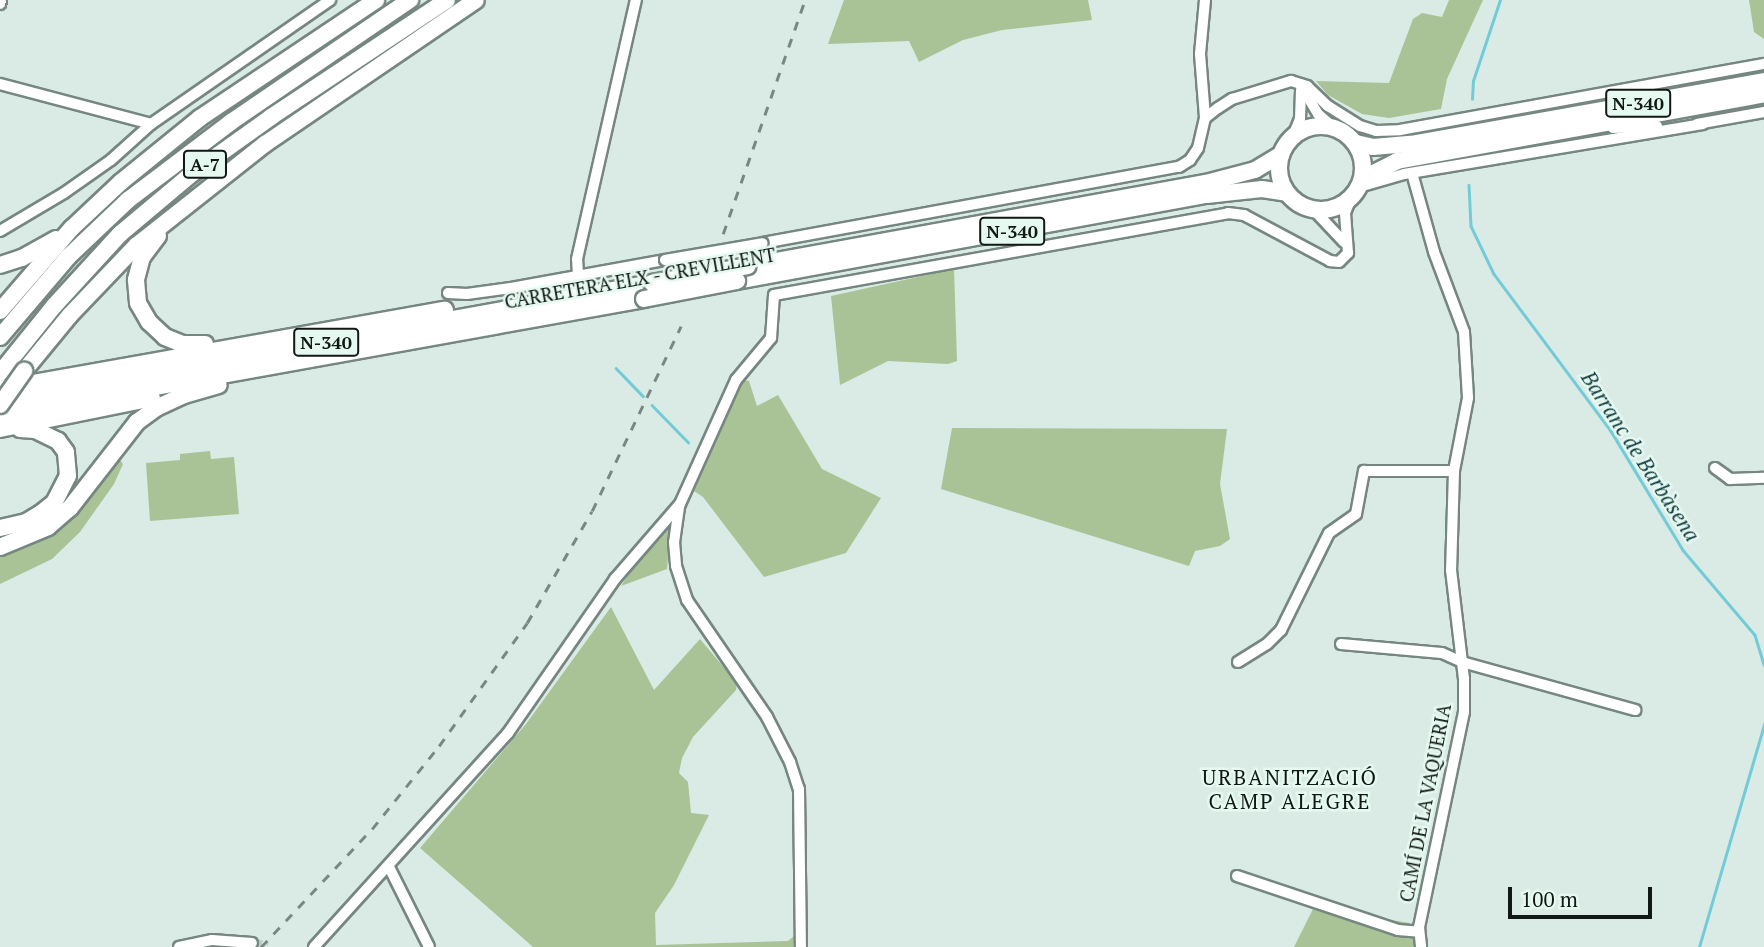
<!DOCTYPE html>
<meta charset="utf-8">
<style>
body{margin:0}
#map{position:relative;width:1764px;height:947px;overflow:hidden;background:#d9ebe4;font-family:"PT Serif",serif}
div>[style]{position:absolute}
.green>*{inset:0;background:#a9c396}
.stream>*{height:2.5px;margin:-1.25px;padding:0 1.25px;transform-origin:1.25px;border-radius:1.25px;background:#73cbd8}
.minor-tunnel>*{height:10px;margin-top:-5px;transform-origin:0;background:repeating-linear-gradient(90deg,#bbcbc5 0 10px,transparent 0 15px)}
.roads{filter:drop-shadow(2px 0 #768680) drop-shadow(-2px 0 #768680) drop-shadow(0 2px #768680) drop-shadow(0 -2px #768680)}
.minor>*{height:10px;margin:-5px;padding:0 5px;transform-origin:5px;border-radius:5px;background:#fff}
.highway>*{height:16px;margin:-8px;padding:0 8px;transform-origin:8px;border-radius:8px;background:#fff}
.highway>.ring{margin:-8px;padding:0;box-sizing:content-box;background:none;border:16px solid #fff;border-radius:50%}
.rail>*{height:2.5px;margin-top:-1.25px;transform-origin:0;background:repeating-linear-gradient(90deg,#7a8681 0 9px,transparent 0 18px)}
.bridges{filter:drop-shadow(2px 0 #768680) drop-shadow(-2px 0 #768680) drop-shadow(0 2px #768680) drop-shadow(0 -2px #768680)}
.minor-bridge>*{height:10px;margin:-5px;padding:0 5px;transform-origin:5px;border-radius:5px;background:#fff}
.highway-bridge>*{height:16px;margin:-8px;padding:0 8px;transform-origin:8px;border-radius:8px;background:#fff}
span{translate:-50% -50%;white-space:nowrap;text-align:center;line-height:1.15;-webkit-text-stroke:5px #e6f9f1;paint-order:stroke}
.shield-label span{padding:2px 5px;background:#e6f9f1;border:2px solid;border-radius:5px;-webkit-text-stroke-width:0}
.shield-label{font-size:18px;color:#111815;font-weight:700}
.street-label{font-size:19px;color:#111815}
.water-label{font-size:21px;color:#0e393e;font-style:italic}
.neighbourhood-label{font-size:21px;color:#111815;letter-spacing:2px}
.scale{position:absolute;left:1508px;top:887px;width:144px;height:32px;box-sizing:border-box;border:4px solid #111815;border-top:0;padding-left:9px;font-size:21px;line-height:24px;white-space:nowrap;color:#111815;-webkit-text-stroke:5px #e6f9f1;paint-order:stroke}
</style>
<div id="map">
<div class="green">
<i style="clip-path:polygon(844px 0,1088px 0,1092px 20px,1002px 30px,963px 40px,919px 62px,909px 41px,828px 44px)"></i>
<i style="clip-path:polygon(1449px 0,1483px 0,1447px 79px,1441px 109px,1389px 118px,1362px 114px,1328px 95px,1316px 81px,1389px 83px,1413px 19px,1422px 13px,1442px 17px)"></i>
<i style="clip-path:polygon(1749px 0,1764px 0,1764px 39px,1754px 32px)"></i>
<i style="clip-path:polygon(954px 269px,957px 361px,948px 364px,888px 361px,840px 385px,831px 296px)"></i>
<i style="clip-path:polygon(744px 380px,749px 381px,757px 406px,778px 395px,822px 469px,881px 498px,846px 553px,764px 577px,703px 497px,694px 491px)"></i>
<i style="clip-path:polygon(952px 428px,1227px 429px,1220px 484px,1230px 539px,1220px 546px,1195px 551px,1189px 566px,941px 489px)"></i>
<i style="clip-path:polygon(210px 451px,211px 459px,234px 457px,239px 514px,150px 521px,146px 463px,180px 460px,180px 454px)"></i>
<i style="clip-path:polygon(120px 460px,123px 464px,114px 484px,80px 532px,52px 559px,0 584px,0 556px,53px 533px,76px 515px)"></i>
<i style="clip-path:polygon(671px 526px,667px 569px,621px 586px,628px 575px)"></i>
<i style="clip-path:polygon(611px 607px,654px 690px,700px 639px,737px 683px,736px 690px,693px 737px,682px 758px,679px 773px,688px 782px,691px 813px,709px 815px,674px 885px,655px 913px,656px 945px,788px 941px,795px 935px,796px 947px,533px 947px,420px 848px,526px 724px)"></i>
<i style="clip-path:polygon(1314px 907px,1415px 924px,1416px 947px,1294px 947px)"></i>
</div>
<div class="stream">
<i style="left:1472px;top:99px;width:18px;rotate:-87deg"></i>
<i style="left:1473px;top:81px;width:85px;rotate:-71.6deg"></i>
<i style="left:1469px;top:185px;width:41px;rotate:87.2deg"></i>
<i style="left:1471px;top:226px;width:53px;rotate:64.4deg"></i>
<i style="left:1494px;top:274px;width:196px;rotate:53.3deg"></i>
<i style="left:1611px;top:431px;width:139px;rotate:58.8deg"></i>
<i style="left:1683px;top:550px;width:111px;rotate:49.7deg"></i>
<i style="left:1755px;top:635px;width:31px;rotate:73deg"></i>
<i style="left:616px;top:368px;width:39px;rotate:46deg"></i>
<i style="left:652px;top:405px;width:52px;rotate:45.8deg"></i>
<i style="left:1699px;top:947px;width:232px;rotate:-73.7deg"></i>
</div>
<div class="minor-tunnel">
<i style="left:252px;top:943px;width:16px;rotate:15deg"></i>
</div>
<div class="roads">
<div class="minor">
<i style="left:1205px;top:0;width:54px;rotate:95.3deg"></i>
<i style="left:1200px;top:54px;width:64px;rotate:85.5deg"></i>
<i style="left:0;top:4px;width:4px;rotate:-76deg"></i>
<i style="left:0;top:84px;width:156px;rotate:14.8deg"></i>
<i style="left:151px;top:124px;width:218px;rotate:-34.7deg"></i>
<i style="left:1300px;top:84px;width:35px;rotate:59deg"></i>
<i style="left:1318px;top:114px;width:20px;rotate:41deg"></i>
<i style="left:1697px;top:124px;width:68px;rotate:-10.2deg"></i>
<i style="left:1613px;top:128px;width:44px;rotate:-2.6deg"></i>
<i style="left:1293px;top:136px;width:18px;rotate:-68deg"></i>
<i style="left:1300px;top:119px;width:29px;rotate:-88deg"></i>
<i style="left:1412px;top:173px;width:82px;rotate:74.4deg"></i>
<i style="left:1434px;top:252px;width:85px;rotate:69.4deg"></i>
<i style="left:1464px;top:332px;width:66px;rotate:86.5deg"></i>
<i style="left:1468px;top:398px;width:74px;rotate:100.9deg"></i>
<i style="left:1454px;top:471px;width:99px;rotate:91.7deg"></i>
<i style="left:1451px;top:570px;width:110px;rotate:83.2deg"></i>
<i style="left:1464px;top:679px;width:33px;rotate:90deg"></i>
<i style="left:1464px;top:712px;width:220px;rotate:101.8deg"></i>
<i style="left:1419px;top:927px;width:20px;rotate:84deg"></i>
<i style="left:1359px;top:187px;width:47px;rotate:-16.1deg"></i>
<i style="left:1404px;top:174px;width:303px;rotate:-9.5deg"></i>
<i style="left:1313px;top:209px;width:45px;rotate:46.8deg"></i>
<i style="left:0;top:231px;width:74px;rotate:-30.7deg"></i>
<i style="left:64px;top:193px;width:57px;rotate:-35.1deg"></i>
<i style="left:111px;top:160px;width:54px;rotate:-42deg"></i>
<i style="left:763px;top:243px;width:423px;rotate:-10.4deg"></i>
<i style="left:1179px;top:167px;width:13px;rotate:-32deg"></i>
<i style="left:1190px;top:160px;width:14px;rotate:-56deg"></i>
<i style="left:1198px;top:148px;width:31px;rotate:-77deg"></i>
<i style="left:1205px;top:118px;width:16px;rotate:-38deg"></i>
<i style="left:1218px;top:108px;width:17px;rotate:-33deg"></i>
<i style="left:1232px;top:99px;width:62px;rotate:-17deg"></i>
<i style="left:1291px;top:81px;width:17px;rotate:17deg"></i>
<i style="left:1307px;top:86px;width:29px;rotate:44deg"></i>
<i style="left:1328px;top:106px;width:38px;rotate:32deg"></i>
<i style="left:1360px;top:126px;width:17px;rotate:17deg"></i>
<i style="left:1376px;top:131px;width:24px;rotate:-2deg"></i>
<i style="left:1400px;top:130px;width:370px;rotate:-10.3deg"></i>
<i style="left:578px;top:276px;width:17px;rotate:-93deg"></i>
<i style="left:577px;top:259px;width:266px;rotate:-77.2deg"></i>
<i style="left:448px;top:293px;width:19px;rotate:3deg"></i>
<i style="left:467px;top:294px;width:44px;rotate:-7.8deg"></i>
<i style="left:511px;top:288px;width:157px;rotate:-10.3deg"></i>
<i style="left:1715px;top:468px;width:19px;rotate:36deg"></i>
<i style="left:1730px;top:479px;width:34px;rotate:-2deg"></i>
<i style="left:679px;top:507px;width:35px;rotate:98deg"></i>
<i style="left:674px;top:542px;width:24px;rotate:85deg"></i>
<i style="left:676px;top:566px;width:36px;rotate:72deg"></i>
<i style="left:687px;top:600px;width:142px;rotate:55.6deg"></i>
<i style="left:767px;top:717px;width:51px;rotate:62.9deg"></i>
<i style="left:790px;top:762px;width:28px;rotate:72deg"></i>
<i style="left:799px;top:789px;width:158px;rotate:89.3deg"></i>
<i style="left:1341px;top:644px;width:101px;rotate:5.1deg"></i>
<i style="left:1442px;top:653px;width:22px;rotate:24deg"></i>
<i style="left:1462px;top:662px;width:180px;rotate:15.5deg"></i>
<i style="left:1238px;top:662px;width:34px;rotate:-32deg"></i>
<i style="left:1267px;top:644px;width:20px;rotate:-45deg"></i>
<i style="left:1281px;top:630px;width:108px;rotate:-63.7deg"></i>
<i style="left:1329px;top:533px;width:33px;rotate:-35deg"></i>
<i style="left:1356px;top:514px;width:44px;rotate:-79.5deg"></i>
<i style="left:1364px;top:471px;width:90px"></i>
<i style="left:389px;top:867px;width:89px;rotate:63.4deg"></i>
<i style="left:1237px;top:876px;width:170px;rotate:18.5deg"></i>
<i style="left:1398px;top:930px;width:21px;rotate:5deg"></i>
<i style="left:179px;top:947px;width:34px;rotate:-12deg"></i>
<i style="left:212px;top:940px;width:40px;rotate:4.3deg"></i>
<i style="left:314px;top:947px;width:289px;rotate:-47.8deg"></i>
<i style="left:508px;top:733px;width:188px;rotate:-55.2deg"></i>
<i style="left:615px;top:579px;width:99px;rotate:-49.1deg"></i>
<i style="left:680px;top:504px;width:136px;rotate:-65.7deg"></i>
<i style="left:736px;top:380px;width:55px;rotate:-50.2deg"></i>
<i style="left:771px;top:338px;width:43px;rotate:-86deg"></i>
<i style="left:774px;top:295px;width:461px;rotate:-10.2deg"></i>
<i style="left:1228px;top:213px;width:16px;rotate:7deg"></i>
<i style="left:1244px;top:215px;width:98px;rotate:28.1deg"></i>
<i style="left:1330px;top:261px;width:9px;rotate:6deg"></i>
<i style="left:1339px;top:262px;width:13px;rotate:-45deg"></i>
<i style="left:1348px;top:253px;width:40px;rotate:-94.3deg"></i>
<i style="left:1345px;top:213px;width:16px;rotate:-68deg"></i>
</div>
<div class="highway">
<i class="ring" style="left:1279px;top:126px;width:68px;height:68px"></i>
<i style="left:1356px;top:143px;width:17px;rotate:13deg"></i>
<i style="left:1373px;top:147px;width:38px;rotate:-5deg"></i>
<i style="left:1411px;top:144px;width:359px;rotate:-10.1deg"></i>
<i style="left:1362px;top:179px;width:39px;rotate:-27deg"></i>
<i style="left:1397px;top:161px;width:373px;rotate:-10.3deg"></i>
<i style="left:158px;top:236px;width:26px;rotate:127deg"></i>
<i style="left:142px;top:257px;width:24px;rotate:105deg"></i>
<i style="left:136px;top:280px;width:23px;rotate:85deg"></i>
<i style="left:138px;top:303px;width:22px;rotate:60deg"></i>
<i style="left:149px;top:322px;width:22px;rotate:43deg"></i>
<i style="left:165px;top:337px;width:18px;rotate:22deg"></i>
<i style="left:182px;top:344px;width:23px"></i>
<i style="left:0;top:265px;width:23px;rotate:-18deg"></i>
<i style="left:22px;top:258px;width:39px;rotate:-29deg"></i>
<i style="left:748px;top:266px;width:465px;rotate:-10.3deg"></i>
<i style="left:1206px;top:183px;width:51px;rotate:-14.9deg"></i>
<i style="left:1255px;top:170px;width:31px;rotate:-31deg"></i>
<i style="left:737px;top:281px;width:478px;rotate:-10.4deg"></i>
<i style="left:1207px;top:195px;width:55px;rotate:-6.2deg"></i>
<i style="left:1262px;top:189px;width:25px;rotate:9deg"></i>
<i style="left:0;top:311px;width:110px;rotate:-49.1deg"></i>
<i style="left:72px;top:228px;width:67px;rotate:-43.2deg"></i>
<i style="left:121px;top:182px;width:102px;rotate:-39deg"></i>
<i style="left:200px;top:118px;width:212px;rotate:-33.8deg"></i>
<i style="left:0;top:337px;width:105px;rotate:-49.6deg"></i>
<i style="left:68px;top:257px;width:83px;rotate:-43.5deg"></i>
<i style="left:128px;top:200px;width:129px;rotate:-37.1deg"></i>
<i style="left:231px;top:122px;width:217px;rotate:-34.3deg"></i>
<i style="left:24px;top:371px;width:72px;rotate:-50.6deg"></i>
<i style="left:70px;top:315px;width:97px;rotate:-46.3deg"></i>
<i style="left:137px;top:245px;width:163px;rotate:-38.3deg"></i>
<i style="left:265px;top:144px;width:255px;rotate:-34.3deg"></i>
<i style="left:0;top:373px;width:86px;rotate:-51.1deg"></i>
<i style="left:54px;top:306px;width:98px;rotate:-47.5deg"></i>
<i style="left:120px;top:234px;width:97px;rotate:-40deg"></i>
<i style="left:194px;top:172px;width:95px;rotate:-35.5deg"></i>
<i style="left:271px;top:117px;width:211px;rotate:-33.6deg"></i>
<i style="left:0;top:389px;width:452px;rotate:-10.1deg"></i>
<i style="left:0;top:401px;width:663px;rotate:-10.26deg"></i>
<i style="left:0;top:415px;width:654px;rotate:-10.21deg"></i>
<i style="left:0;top:429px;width:155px;rotate:-11.5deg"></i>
<i style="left:0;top:528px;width:27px;rotate:-13deg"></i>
<i style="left:26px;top:522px;width:17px;rotate:-31deg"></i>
<i style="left:41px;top:513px;width:16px;rotate:-38deg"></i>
<i style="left:54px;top:503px;width:30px;rotate:-63deg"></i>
<i style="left:68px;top:476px;width:24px;rotate:-95deg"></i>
<i style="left:66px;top:452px;width:14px;rotate:-126deg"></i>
<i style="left:58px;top:441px;width:25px;rotate:-154deg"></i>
<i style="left:35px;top:430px;width:15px;rotate:-176deg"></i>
<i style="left:0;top:547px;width:52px;rotate:-22.6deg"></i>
<i style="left:48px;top:527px;width:29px;rotate:-41deg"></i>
<i style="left:70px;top:508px;width:109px;rotate:-52.1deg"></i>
<i style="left:137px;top:422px;width:24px;rotate:-36deg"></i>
<i style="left:156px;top:408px;width:31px;rotate:-25deg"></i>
<i style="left:184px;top:395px;width:36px;rotate:-16deg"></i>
</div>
</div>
<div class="rail">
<i style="left:723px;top:234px;width:248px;rotate:-70.7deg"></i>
<i style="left:261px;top:947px;width:162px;rotate:-46.8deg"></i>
<i style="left:372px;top:829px;width:107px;rotate:-51.1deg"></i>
<i style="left:439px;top:746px;width:151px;rotate:-54.4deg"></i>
<i style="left:527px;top:623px;width:129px;rotate:-59.9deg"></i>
<i style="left:592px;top:511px;width:205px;rotate:-64.3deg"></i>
</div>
<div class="bridges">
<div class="minor-bridge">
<i style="left:665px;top:260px;width:99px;rotate:-9.8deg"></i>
</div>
<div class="highway-bridge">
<i style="left:652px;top:283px;width:97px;rotate:-10deg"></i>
<i style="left:644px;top:299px;width:95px;rotate:-11deg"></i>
<i style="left:0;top:405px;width:42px;rotate:-54.8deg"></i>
</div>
</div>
<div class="shield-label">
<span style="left:1638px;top:103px">N-340</span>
<span style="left:205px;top:164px">A-7</span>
<span style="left:1012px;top:231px">N-340</span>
<span style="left:326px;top:342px">N-340</span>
</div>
<div class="street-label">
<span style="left:640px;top:278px;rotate:-10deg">CARRETERA ELX - CREVILLENT</span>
<span style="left:1425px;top:803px;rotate:-79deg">CAMÍ DE LA VAQUERIA</span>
</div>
<div class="water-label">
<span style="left:1641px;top:456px;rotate:57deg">Barranc de Barbàsena</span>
</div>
<div class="neighbourhood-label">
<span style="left:1290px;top:789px">URBANITZACIÓ<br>CAMP ALEGRE</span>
</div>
<div class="scale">100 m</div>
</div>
